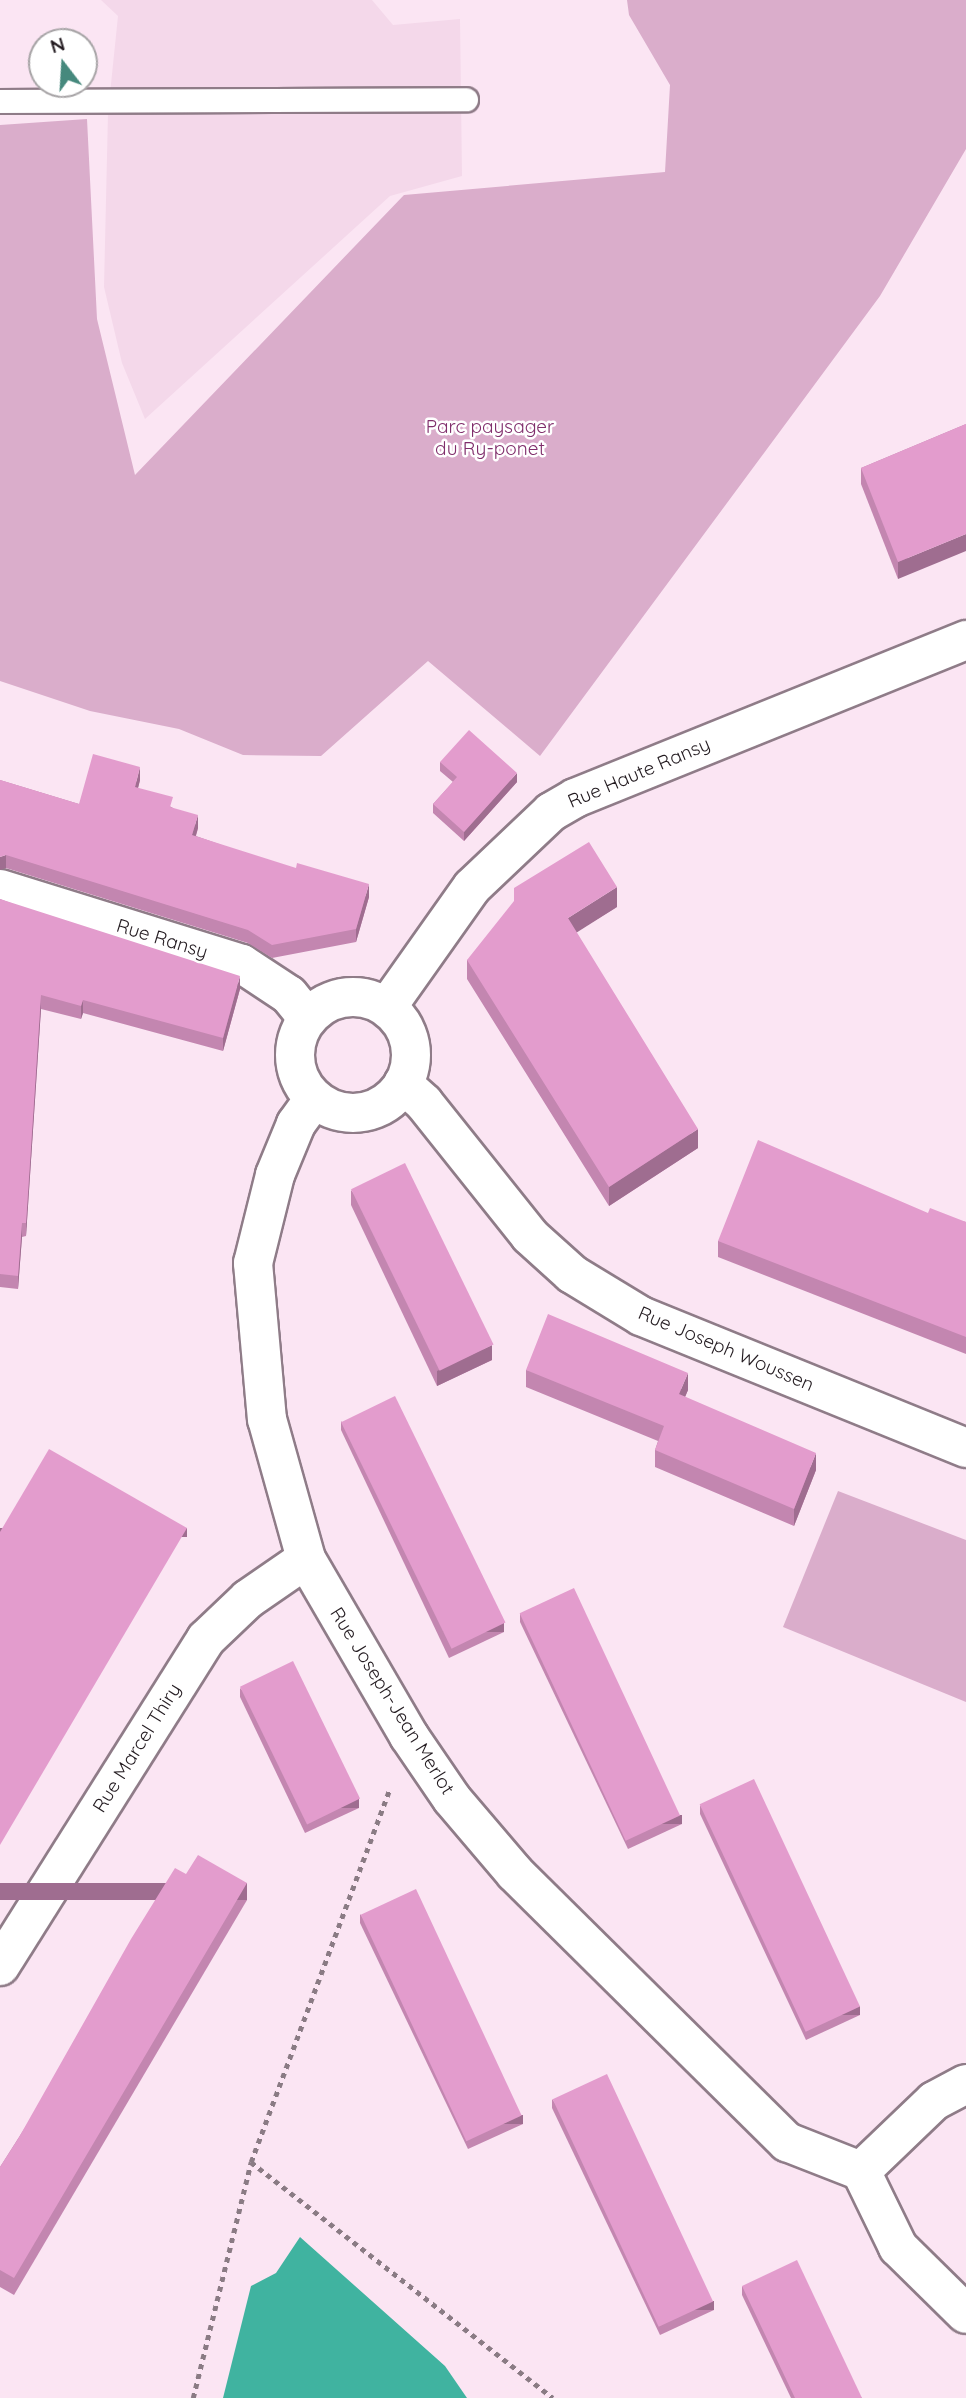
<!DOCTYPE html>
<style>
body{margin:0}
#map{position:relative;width:966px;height:2398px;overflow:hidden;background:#fbe5f3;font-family:Quicksand,sans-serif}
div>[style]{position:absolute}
.built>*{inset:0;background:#f4d8ea}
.green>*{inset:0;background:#daadcb}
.water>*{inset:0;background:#40b3a0}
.path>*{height:4.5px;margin-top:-2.25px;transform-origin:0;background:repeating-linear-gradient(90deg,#8a7b84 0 5px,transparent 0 10px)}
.roads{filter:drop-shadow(2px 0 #8f7c88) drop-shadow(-2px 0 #8f7c88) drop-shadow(0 2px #8f7c88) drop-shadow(0 -2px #8f7c88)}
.service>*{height:23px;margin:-11.5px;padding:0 11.5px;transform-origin:11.5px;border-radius:11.5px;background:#fff}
.minor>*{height:38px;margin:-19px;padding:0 19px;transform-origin:19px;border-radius:19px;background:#fff}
.minor>.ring{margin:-19px;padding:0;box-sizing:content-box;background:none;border:38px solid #fff;border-radius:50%}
.wall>*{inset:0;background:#c386b0}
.shaded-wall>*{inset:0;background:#9f6d90;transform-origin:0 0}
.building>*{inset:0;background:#e39ccd;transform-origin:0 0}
span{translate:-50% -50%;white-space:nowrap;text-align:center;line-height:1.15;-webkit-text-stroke:5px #fff;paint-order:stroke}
.park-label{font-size:19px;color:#802e6c}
.street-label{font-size:19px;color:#231b20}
.north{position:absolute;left:28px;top:28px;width:70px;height:70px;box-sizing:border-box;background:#fff;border:2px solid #a7a4a6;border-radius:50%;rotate:343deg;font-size:19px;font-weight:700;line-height:28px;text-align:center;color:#231b20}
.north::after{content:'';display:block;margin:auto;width:24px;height:32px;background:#46897d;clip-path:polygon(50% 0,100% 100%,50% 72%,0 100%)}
</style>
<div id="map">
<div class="built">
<i style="clip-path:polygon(101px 0,372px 0,393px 25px,460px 19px,462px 176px,390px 196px,145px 419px,122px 363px,104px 287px,108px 113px,118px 16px)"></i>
</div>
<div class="green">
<i style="clip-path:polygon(627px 0,966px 0,966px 149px,880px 296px,540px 756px,428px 661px,321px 756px,243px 755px,179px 729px,90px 711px,0 681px,0 125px,87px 119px,97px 319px,135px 475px,404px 195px,665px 172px,670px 85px,629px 15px)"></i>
<i style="clip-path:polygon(838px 1491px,966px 1540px,966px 1702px,783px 1627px)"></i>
</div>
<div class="water">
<i style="clip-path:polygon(300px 2237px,445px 2366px,467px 2398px,223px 2398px,251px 2286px,276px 2273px)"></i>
</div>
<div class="path">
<i style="left:251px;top:2162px;width:383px;rotate:38deg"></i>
<i style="left:193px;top:2398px;width:243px;rotate:-76.2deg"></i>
<i style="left:251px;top:2162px;width:397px;rotate:-69.6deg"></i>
</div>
<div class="roads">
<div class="service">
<i style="left:0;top:101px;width:466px;rotate:-0.2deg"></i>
</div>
<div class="minor">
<i style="left:0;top:889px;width:253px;rotate:17.2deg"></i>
<i style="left:242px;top:964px;width:56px;rotate:33.4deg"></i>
<i style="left:289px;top:995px;width:28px;rotate:51deg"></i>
<i class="ring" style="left:295px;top:997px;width:78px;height:78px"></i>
<i style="left:387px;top:1007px;width:147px;rotate:-54.7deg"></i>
<i style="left:472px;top:887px;width:109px;rotate:-43.5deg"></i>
<i style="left:551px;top:812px;width:28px;rotate:-30deg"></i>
<i style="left:575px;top:798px;width:422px;rotate:-22deg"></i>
<i style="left:403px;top:1084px;width:28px;rotate:42deg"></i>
<i style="left:424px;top:1103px;width:170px;rotate:51.4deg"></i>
<i style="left:530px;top:1236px;width:57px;rotate:42.1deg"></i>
<i style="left:572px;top:1274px;width:81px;rotate:31.3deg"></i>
<i style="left:641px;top:1316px;width:351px;rotate:22.1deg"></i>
<i style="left:314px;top:1099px;width:31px;rotate:126deg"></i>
<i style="left:296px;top:1124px;width:55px;rotate:112.4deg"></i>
<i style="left:275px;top:1175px;width:91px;rotate:104deg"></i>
<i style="left:253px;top:1263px;width:157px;rotate:84.9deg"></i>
<i style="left:267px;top:1419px;width:145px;rotate:74.4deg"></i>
<i style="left:306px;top:1559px;width:205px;rotate:59.8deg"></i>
<i style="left:409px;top:1736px;width:76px;rotate:55.7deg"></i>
<i style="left:452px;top:1799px;width:97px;rotate:49.6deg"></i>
<i style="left:515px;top:1873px;width:383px;rotate:44.7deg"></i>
<i style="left:787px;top:2142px;width:79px;rotate:21.4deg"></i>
<i style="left:861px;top:2171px;width:85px;rotate:64deg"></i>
<i style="left:898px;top:2247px;width:95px;rotate:44.6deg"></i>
<i style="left:0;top:1966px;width:386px;rotate:-57.8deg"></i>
<i style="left:206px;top:1639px;width:58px;rotate:-43.6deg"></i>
<i style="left:248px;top:1599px;width:70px;rotate:-34.6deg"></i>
<i style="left:861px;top:2171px;width:101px;rotate:-43.8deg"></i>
<i style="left:934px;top:2101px;width:36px;rotate:-28deg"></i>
</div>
</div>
<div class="wall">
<i style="clip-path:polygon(966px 424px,898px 579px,861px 484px,861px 468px)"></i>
<i style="clip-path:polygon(440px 762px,517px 782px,464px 841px,433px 813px,433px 804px,453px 782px,440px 771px)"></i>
<i style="clip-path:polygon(0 780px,79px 804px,140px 780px,138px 788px,173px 808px,198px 828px,196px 836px,369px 897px,356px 942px,272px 958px,248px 943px,6px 868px)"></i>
<i style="clip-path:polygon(0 899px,240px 989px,223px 1051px,83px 1013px,81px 1019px,41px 1009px,26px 1236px,22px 1237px,18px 1289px,0 1287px)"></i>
<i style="clip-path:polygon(617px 907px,576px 932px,698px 1148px,609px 1206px,467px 979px,467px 960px)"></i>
<i style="clip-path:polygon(351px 1190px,492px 1360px,437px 1386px,351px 1205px)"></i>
<i style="clip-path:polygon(928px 1213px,966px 1222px,966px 1354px,718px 1257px,718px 1241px)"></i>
<i style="clip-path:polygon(526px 1370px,688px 1390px,685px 1397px,816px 1470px,794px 1526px,655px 1467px,655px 1450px,658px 1441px,526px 1387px)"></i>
<i style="clip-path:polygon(341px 1421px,504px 1632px,449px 1658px,341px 1430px)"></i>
<i style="clip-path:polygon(520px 1613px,682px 1824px,628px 1849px,520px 1622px)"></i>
<i style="clip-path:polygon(240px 1688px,359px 1808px,305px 1833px,240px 1697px)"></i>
<i style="clip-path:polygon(700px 1805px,860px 2015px,806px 2040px,700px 1814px)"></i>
<i style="clip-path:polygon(186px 1874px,247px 1900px,14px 2295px,0 2287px,0 2167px)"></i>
<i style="clip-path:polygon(360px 1914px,523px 2124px,468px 2149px,360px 1923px)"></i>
<i style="clip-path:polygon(552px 2099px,714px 2310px,660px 2335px,552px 2108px)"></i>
<i style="clip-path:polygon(742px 2286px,862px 2398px,791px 2398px,742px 2295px)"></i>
</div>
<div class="shaded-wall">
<i style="clip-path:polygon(966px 534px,966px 551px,898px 579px,898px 562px)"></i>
<i style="clip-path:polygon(140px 767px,140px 780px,135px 800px,135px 787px)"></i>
<i style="clip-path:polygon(517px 773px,517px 782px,464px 841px,464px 832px)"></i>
<i style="clip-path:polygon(198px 815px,198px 828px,192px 848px,192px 835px)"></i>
<i style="clip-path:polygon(6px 855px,6px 868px,0 870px,0 857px)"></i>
<i style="clip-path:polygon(369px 884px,369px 897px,356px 942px,356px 929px)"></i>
<i style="clip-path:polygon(617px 887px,617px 907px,568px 938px,568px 918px)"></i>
<i style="clip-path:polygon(240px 976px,240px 989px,223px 1051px,223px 1038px)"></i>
<i style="clip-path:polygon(41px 995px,41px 1009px,26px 1236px,26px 1223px)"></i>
<i style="clip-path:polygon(83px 1000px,83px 1013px,81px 1019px,81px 1006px)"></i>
<i style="clip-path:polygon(698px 1129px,698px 1148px,609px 1206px,609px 1187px)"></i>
<i style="clip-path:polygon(22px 1223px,22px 1237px,18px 1289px,18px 1276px)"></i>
<i style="clip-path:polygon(492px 1345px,492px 1360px,437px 1386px,437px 1371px)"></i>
<i style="clip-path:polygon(688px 1373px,688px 1390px,679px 1411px,679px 1394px)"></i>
<i style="clip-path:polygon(816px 1453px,816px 1470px,794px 1526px,794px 1509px)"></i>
<i style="left:187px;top:1528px;width:9px;height:368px;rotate:90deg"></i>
<i style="left:504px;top:1623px;width:9px;height:61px;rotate:90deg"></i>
<i style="left:359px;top:1799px;width:9px;height:60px;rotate:90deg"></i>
<i style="left:682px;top:1815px;width:9px;height:60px;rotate:90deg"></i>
<i style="left:247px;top:1883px;width:17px;height:459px;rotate:90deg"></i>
<i style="left:860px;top:2006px;width:9px;height:60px;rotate:90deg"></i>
<i style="left:523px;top:2115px;width:9px;height:60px;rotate:90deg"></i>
<i style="left:714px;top:2301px;width:9px;height:60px;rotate:90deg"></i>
</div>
<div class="building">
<i style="clip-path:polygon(966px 424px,966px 534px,898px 562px,861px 468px)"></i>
<i style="clip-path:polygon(469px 730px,517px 773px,464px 832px,433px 804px,457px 777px,440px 762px)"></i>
<i style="clip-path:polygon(93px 754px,140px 767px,135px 787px,173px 797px,170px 807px,198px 815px,192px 835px,296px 868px,297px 863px,369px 884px,356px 929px,272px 945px,248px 930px,6px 855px,0 857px,0 780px,79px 804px)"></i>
<i style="clip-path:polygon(589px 842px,617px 887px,568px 918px,698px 1129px,609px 1187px,467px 960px,514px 901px,514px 888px)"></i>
<i style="clip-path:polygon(0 899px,240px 976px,223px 1038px,83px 1000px,81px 1006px,41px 995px,26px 1223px,22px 1223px,18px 1276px,0 1274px)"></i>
<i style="clip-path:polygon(758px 1140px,928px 1213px,930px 1208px,966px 1222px,966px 1337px,718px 1241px)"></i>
<i style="left:405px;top:1163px;width:202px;height:60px;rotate:64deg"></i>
<i style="clip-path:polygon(548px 1314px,688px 1373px,679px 1394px,816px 1453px,794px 1509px,655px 1450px,664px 1426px,526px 1370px)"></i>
<i style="left:395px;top:1396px;width:252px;height:60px;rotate:64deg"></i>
<i style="clip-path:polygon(49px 1449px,187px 1528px,0 1845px,0 1532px)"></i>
<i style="left:574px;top:1588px;width:251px;height:60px;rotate:65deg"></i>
<i style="left:293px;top:1661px;width:153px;height:59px;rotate:64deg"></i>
<i style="left:754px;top:1779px;width:251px;height:60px;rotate:65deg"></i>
<i style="clip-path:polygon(198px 1855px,247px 1883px,14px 2278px,0 2270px,0 2167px,18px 2139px,131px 1939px,175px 1868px,186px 1874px)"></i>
<i style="left:416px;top:1889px;width:250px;height:61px;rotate:65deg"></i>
<i style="left:607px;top:2074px;width:251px;height:60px;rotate:65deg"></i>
<i style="clip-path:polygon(797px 2260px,862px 2398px,795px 2398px,742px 2286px)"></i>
</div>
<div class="park-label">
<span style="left:490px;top:438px">Parc paysager<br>du Ry-ponet</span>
</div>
<div class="street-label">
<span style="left:639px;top:773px;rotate:-23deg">Rue Haute Ransy</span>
<span style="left:162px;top:939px;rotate:17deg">Rue Ransy</span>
<span style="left:726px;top:1349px;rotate:23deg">Rue Joseph Woussen</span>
<span style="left:392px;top:1701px;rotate:58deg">Rue Joseph-Jean Merlot</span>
<span style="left:137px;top:1748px;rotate:-58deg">Rue Marcel Thiry</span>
</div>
<div class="north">N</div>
</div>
